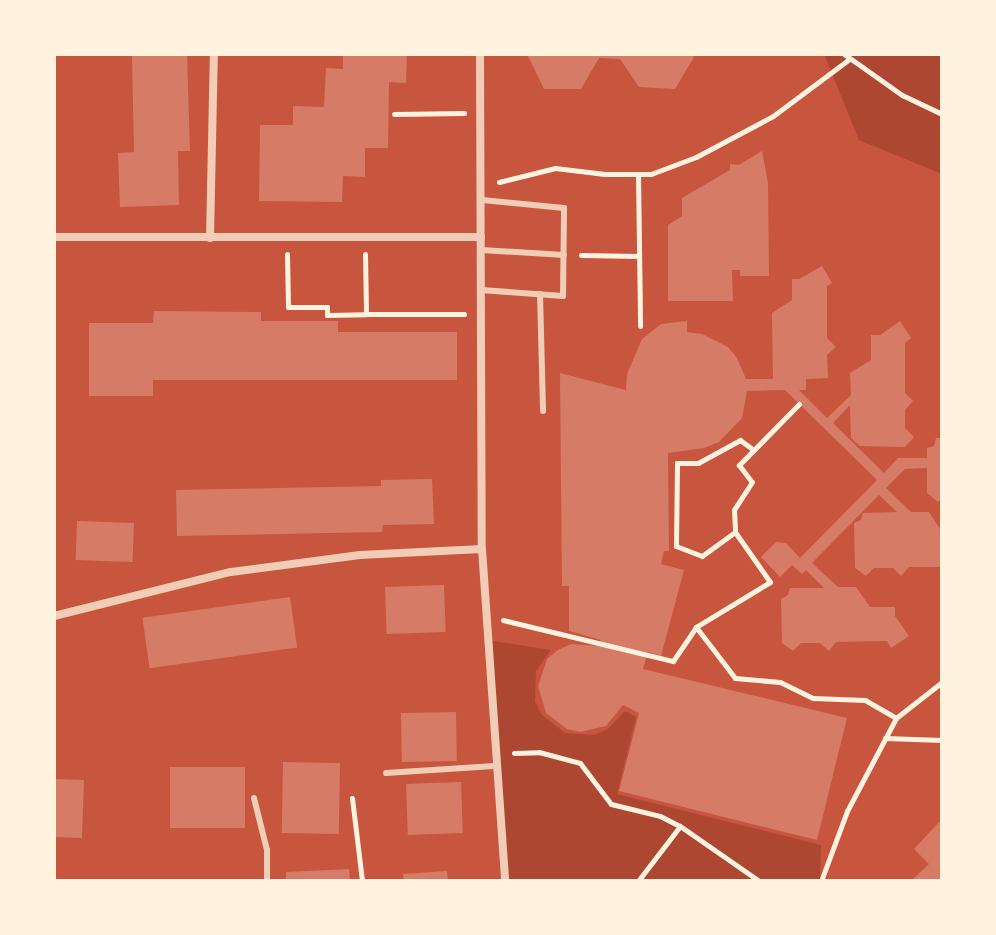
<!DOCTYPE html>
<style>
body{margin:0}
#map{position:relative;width:996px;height:935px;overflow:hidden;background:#c8553d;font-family:Helvetica,sans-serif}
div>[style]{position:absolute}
.green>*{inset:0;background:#ae4732}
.building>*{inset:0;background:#d67c66;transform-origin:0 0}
.path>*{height:5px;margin:-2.5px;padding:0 2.5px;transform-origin:2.5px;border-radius:2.5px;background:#fff3e0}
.service>*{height:6px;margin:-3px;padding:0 3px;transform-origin:3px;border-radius:3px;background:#f1ccb7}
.minor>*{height:8px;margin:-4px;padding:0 4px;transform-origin:4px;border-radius:4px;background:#f1ccb7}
span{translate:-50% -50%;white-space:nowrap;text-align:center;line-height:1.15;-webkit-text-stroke:7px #fff3e0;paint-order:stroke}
.frame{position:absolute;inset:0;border:56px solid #fff3e0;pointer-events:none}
</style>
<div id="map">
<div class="green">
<i style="clip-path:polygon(824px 54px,942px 54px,942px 174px,859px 140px)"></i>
<i style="clip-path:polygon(487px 640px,551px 650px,536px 671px,535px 702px,542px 715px,565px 733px,594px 735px,608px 729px,625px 711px,636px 717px,617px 794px,821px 845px,820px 881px,505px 881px)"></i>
</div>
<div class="building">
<i style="clip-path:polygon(140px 54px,187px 54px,190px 151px,178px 151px,179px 205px,120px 207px,118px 153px,134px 152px,132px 56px)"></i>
<i style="clip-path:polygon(343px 54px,407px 54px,406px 83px,389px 82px,388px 148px,365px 148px,365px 177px,343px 176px,342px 202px,259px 201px,260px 125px,293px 125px,293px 106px,324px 107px,326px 68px,343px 69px)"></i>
<i style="clip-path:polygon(527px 54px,692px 54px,694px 57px,675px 89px,639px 87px,620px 59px,599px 58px,581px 89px,544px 89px)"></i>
<i style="clip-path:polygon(762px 151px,768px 183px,769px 276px,740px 276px,740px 270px,732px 270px,733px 301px,668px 301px,668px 225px,682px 216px,682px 198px,730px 170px,730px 164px,739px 165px)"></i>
<i style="clip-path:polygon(822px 266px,832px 283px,827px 286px,827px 338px,836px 347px,827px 355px,828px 378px,806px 379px,806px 390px,799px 390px,827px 418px,851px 395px,850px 373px,871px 360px,871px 335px,880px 335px,900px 321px,911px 338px,905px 343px,905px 393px,913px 401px,905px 410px,905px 428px,914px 437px,905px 447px,860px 446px,851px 438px,850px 405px,833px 423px,884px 473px,898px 458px,927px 458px,927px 448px,934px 446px,936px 438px,942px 438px,942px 497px,938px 502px,927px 493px,927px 468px,905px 469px,886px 488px,911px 512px,929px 512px,942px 532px,942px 567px,909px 567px,901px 576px,893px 568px,874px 568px,866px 576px,855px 568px,854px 523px,861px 520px,863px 513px,897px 512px,879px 495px,812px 563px,838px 587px,856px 587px,870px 607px,895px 607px,895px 616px,909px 636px,891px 648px,887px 641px,836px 642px,829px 651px,820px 643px,801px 643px,793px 651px,782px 643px,781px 599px,788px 595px,790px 588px,824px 588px,806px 570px,802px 574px,792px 565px,780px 577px,761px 557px,776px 542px,786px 543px,800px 558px,877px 480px,785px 390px,747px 391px,742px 418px,719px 442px,704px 448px,668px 453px,669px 551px,664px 551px,661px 564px,684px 570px,661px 656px,648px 652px,643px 669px,847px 718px,817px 840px,619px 791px,639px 713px,623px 705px,606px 726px,580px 732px,567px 729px,546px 713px,538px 686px,547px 659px,558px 650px,571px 644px,599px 646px,601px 640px,569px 631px,569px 586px,562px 586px,560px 373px,626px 390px,627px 374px,642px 339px,661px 324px,687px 321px,687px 332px,702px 334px,728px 347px,737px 358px,746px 379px,773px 379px,772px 313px,792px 300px,792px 279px,799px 279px)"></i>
<i style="clip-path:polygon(154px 311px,261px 312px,261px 321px,338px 321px,338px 332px,457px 332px,457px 380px,153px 380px,153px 396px,89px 396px,89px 323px,153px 323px)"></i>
<i style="clip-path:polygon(432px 479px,434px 524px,383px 525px,382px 532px,177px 536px,176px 490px,381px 486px,381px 480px)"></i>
<i style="left:77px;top:521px;width:57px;height:39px;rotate:2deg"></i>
<i style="left:444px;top:585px;width:47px;height:59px;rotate:88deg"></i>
<i style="left:290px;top:597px;width:51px;height:149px;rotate:82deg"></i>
<i style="left:456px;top:712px;width:49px;height:55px;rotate:89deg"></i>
<i style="left:283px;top:762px;width:57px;height:71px;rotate:1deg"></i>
<i style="left:170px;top:767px;width:75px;height:61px"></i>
<i style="left:54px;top:779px;width:30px;height:58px;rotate:2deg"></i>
<i style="left:461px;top:782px;width:51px;height:55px;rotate:88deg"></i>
<i style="clip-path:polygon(942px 819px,942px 881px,911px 881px,929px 864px,914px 849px)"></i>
<i style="clip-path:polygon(349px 869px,350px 881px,286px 881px,286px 872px)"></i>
<i style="clip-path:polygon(447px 871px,448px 881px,404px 881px,403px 874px)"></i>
</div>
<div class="path">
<i style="left:844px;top:54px;width:71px;rotate:35.3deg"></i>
<i style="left:902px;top:95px;width:44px;rotate:25.4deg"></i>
<i style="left:394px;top:114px;width:70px;rotate:-0.8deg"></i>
<i style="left:638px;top:174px;width:152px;rotate:89.2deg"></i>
<i style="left:499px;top:182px;width:58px;rotate:-14deg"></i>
<i style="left:555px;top:168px;width:50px;rotate:6.8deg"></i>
<i style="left:605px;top:174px;width:46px"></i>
<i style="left:651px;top:174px;width:48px;rotate:-20.7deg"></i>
<i style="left:696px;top:157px;width:87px;rotate:-28deg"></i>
<i style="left:773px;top:116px;width:94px;rotate:-36.7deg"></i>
<i style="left:287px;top:254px;width:53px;rotate:88.9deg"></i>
<i style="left:288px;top:307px;width:39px"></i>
<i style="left:327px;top:307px;width:8px;rotate:90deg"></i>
<i style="left:327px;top:315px;width:39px;rotate:-1deg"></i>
<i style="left:365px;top:254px;width:60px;rotate:89deg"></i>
<i style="left:366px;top:314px;width:98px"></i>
<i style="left:581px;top:255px;width:58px;rotate:1deg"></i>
<i style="left:799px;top:404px;width:86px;rotate:134.5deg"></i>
<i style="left:739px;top:465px;width:21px;rotate:53deg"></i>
<i style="left:752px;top:482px;width:33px;rotate:123deg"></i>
<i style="left:734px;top:510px;width:22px;rotate:87deg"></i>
<i style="left:735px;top:532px;width:61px;rotate:55deg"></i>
<i style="left:770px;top:582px;width:87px;rotate:148.7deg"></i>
<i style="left:696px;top:627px;width:64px;rotate:52.6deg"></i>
<i style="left:735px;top:678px;width:45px;rotate:5.1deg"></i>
<i style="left:780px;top:682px;width:37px;rotate:26deg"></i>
<i style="left:813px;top:698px;width:52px;rotate:2.2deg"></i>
<i style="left:865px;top:700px;width:36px;rotate:30deg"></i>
<i style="left:735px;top:532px;width:41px;rotate:144deg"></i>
<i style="left:702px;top:556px;width:28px;rotate:-159deg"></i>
<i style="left:676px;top:546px;width:83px;rotate:-89.3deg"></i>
<i style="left:677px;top:463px;width:21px"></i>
<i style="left:698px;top:463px;width:48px;rotate:-28.7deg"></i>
<i style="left:740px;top:440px;width:17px;rotate:36deg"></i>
<i style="left:503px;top:620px;width:175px;rotate:13.6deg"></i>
<i style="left:673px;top:661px;width:41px;rotate:-55.9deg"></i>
<i style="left:885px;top:738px;width:57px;rotate:2deg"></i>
<i style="left:514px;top:753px;width:25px;rotate:-2deg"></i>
<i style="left:539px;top:752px;width:42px;rotate:15deg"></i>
<i style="left:580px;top:763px;width:51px;rotate:52.9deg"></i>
<i style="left:611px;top:804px;width:50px;rotate:13.8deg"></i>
<i style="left:660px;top:816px;width:22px;rotate:27deg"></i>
<i style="left:680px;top:826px;width:96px;rotate:34.8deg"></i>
<i style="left:352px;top:798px;width:84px;rotate:83.1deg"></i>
<i style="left:638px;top:881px;width:69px;rotate:-52.6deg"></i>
<i style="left:821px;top:881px;width:75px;rotate:-69.6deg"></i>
<i style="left:847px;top:811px;width:105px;rotate:-62.2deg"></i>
<i style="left:896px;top:718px;width:58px;rotate:-38deg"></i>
</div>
<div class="service">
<i style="left:481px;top:250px;width:83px;rotate:3.4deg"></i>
<i style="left:481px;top:290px;width:82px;rotate:4.2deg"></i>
<i style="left:563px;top:296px;width:88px;rotate:-89.3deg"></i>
<i style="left:564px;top:208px;width:82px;rotate:-174.4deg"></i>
<i style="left:540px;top:294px;width:117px;rotate:88.5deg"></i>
<i style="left:386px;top:773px;width:108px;rotate:-3.7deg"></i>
<i style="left:254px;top:798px;width:54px;rotate:76deg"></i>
<i style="left:267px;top:850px;width:31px;rotate:90deg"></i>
</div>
<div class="minor">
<i style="left:480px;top:54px;width:495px;rotate:89.8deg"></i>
<i style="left:482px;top:549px;width:333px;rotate:86deg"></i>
<i style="left:54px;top:237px;width:427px"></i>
<i style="left:210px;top:238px;width:184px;rotate:-88.8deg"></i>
<i style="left:54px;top:616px;width:182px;rotate:-14deg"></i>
<i style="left:231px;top:572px;width:130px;rotate:-7.5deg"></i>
<i style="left:360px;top:555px;width:122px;rotate:-2.8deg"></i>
</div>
<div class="frame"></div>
</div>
